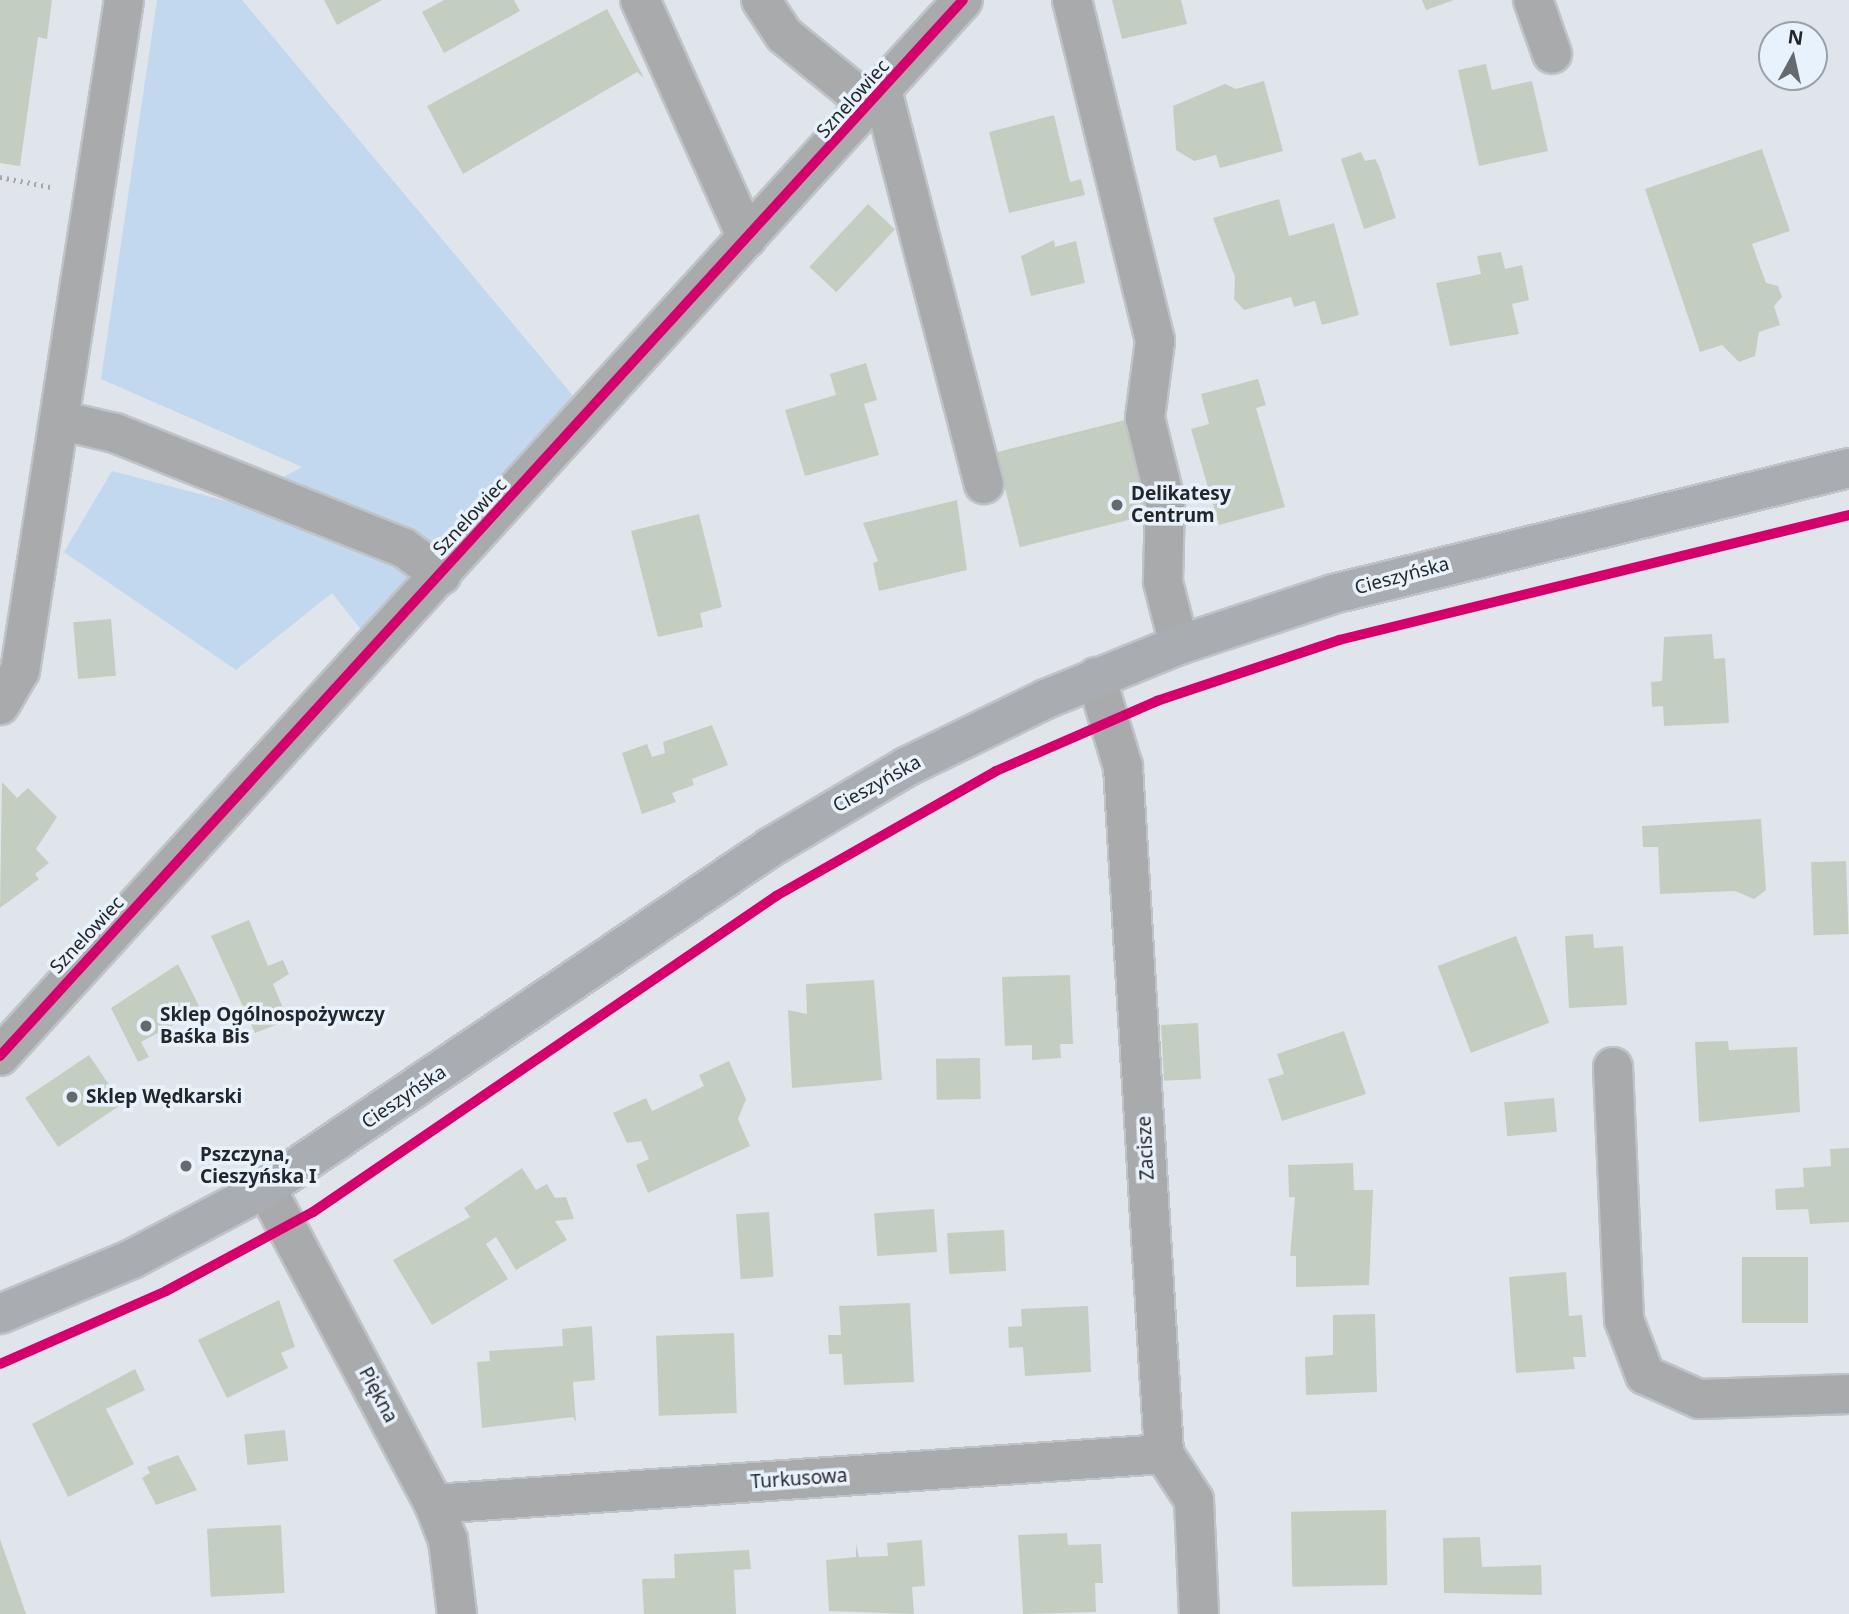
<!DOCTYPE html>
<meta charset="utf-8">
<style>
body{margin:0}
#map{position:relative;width:1849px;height:1614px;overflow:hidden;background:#e0e5eb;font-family:"Noto Sans",sans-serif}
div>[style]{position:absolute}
.green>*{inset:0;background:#c2d8ef}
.building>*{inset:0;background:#c4cec0;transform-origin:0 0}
.path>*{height:4.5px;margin-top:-2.25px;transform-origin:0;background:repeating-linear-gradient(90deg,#a5a7aa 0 2px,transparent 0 7px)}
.roads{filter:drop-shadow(2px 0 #bfc3c8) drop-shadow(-2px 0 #bfc3c8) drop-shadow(0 2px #bfc3c8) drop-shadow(0 -2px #bfc3c8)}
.minor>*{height:38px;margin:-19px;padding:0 19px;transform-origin:19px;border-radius:19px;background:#a8aaac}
.major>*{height:38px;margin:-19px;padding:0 19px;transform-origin:19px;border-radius:19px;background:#a9acb0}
.cycleway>*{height:10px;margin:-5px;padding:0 5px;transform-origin:5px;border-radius:5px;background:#d6006c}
.dots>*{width:19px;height:19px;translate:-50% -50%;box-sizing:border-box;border:4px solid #e8f2fd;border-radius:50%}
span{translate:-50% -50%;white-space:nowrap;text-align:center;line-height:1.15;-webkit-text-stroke:7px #e8f2fd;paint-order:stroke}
.street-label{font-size:19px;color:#23272b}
.poi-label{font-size:19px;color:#23272b;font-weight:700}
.left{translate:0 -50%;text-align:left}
.north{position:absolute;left:1758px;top:21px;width:70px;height:70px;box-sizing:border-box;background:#e8f2fd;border:2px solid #99a1a9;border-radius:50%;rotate:8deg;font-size:19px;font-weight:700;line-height:28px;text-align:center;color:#23272b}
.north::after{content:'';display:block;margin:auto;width:24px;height:32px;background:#656a6e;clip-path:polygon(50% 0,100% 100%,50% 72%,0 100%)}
</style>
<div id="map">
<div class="green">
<i style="clip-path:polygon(157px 0,242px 0,585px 410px,366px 636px,332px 593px,236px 670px,64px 552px,112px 471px,234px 503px,302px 467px,101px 379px)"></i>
</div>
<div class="building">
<i style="clip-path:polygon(0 0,52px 0,47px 39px,38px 37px,20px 166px,0 163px)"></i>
<i style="clip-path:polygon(324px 0,382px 0,337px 25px)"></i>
<i style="clip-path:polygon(444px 0,514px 0,520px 11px,444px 53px,422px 12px)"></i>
<i style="clip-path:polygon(1112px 0,1181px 0,1187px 24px,1122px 39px)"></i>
<i style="clip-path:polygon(1422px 0,1454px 0,1426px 10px)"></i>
<i style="clip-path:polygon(607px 9px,644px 78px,637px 72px,463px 174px,427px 106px)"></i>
<i style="clip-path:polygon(1486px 64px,1492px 90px,1532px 81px,1548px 151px,1479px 166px,1458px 70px)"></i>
<i style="clip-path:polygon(1264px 81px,1283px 151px,1220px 168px,1216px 155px,1194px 161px,1176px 150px,1173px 106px,1225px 84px,1236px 89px)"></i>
<i style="clip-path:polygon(1054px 115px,1070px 182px,1081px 179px,1085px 195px,1009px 213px,989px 132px)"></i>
<i style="clip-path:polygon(1762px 149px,1790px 231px,1752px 244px,1766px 283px,1778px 286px,1782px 297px,1774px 306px,1780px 325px,1759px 332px,1755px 356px,1739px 362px,1722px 345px,1700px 352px,1645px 189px)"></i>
<i style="clip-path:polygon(1361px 152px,1365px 161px,1375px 159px,1379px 166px,1396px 218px,1364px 229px,1341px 159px)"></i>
<i style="clip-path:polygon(1279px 199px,1289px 236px,1334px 223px,1359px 315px,1322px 325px,1315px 301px,1294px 307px,1291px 297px,1244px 310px,1234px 299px,1235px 277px,1213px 218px)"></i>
<i style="left:868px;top:204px;width:37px;height:86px;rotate:43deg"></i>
<i style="clip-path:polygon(1054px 240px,1055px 247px,1076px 241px,1085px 283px,1031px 296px,1021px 256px)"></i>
<i style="clip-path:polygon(1501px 252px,1505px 269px,1522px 265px,1529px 300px,1512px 304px,1519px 334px,1450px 346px,1436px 283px,1481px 274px,1477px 256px)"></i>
<i style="clip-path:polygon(866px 363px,877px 400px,864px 404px,879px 455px,805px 476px,785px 410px,836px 395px,830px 374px)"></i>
<i style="clip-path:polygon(1258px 379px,1266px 405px,1256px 408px,1285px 507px,1219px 525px,1191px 429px,1209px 424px,1201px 394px)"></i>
<i style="left:1129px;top:419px;width:98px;height:137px;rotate:76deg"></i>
<i style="clip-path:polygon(957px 500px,967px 570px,879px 591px,873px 563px,878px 561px,863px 523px)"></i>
<i style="clip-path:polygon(699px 514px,722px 607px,700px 613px,703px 627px,658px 637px,631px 531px)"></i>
<i style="left:111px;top:619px;width:57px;height:38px;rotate:85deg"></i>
<i style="clip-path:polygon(1712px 634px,1714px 659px,1725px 658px,1729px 723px,1664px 726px,1663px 706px,1652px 707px,1651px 682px,1662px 681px,1664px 637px)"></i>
<i style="clip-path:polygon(712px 725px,728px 765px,692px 779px,694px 785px,672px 793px,676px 802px,642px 814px,622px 753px,647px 744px,652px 757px,665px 753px,663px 742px)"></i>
<i style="clip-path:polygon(2px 782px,17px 798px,28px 788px,57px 817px,36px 849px,49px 863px,35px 874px,39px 879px,0 908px)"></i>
<i style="clip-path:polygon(1761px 819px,1766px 890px,1754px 899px,1735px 891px,1660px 894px,1658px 847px,1643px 847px,1642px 826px)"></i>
<i style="left:1846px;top:861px;width:73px;height:35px;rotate:88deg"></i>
<i style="clip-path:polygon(249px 920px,268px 966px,283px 960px,289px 974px,273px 984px,288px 1020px,255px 1033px,211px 936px)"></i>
<i style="clip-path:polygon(1593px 934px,1594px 948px,1623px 946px,1627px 1005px,1569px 1008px,1565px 936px)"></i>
<i style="left:1516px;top:936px;width:93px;height:84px;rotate:69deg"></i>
<i style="clip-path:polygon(178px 964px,201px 1010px,141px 1042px,149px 1057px,138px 1062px,111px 1008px)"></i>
<i style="clip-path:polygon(1070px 975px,1073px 1044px,1060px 1044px,1061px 1058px,1032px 1060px,1032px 1045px,1005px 1046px,1002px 977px)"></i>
<i style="clip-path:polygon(874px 980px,882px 1080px,792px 1088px,788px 1010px,807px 1014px,806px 984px)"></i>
<i style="left:1198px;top:1023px;width:56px;height:37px;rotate:87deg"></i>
<i style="clip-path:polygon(1344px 1031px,1366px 1094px,1282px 1121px,1268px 1079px,1284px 1074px,1277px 1054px)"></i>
<i style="clip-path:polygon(1728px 1041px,1729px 1050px,1797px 1047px,1800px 1112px,1699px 1122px,1695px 1042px)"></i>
<i style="left:89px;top:1055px;width:59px;height:77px;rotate:56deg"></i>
<i style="left:980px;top:1058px;width:41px;height:44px;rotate:89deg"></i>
<i style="clip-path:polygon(729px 1061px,746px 1099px,738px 1119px,750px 1146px,648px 1193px,636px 1165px,649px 1159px,641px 1141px,627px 1143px,613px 1113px,646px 1098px,652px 1111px,659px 1108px,704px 1086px,699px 1075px)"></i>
<i style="left:1554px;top:1098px;width:34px;height:50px;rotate:85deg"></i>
<i style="clip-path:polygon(1849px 1148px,1849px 1222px,1810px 1224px,1808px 1209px,1776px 1210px,1775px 1189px,1804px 1187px,1803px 1168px,1831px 1166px,1830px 1149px)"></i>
<i style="clip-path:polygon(1353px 1163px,1354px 1190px,1373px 1190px,1369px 1285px,1296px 1287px,1296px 1256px,1290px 1256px,1295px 1197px,1289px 1197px,1288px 1165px)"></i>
<i style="clip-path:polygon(522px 1168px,536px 1190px,547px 1184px,555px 1198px,566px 1197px,574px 1219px,555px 1221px,567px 1240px,516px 1270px,496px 1237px,486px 1244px,508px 1279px,432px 1325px,393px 1260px,470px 1217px,464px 1208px)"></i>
<i style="left:934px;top:1209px;width:43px;height:60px;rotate:86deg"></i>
<i style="left:769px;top:1212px;width:65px;height:33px;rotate:86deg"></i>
<i style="left:1004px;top:1230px;width:41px;height:57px;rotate:87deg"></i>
<i style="left:1742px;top:1257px;width:66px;height:66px"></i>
<i style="clip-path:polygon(1566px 1272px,1569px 1316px,1582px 1315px,1586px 1357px,1573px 1357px,1575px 1369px,1516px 1373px,1509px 1277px)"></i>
<i style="clip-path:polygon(279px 1300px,295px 1347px,281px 1353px,288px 1368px,227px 1398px,198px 1340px)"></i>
<i style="clip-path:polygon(910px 1303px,914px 1382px,844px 1385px,842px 1354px,829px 1354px,828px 1335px,841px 1335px,839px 1306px)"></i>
<i style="clip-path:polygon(1088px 1306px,1091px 1372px,1025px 1376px,1023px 1347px,1009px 1348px,1008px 1327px,1022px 1326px,1021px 1309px)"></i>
<i style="clip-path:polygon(1375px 1314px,1377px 1392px,1306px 1395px,1305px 1357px,1333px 1355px,1333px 1315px)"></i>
<i style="clip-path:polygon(592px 1326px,595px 1380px,573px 1382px,576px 1422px,573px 1417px,482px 1428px,477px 1362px,490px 1361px,489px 1351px,563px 1346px,562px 1329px)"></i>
<i style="left:734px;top:1333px;width:80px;height:78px;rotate:88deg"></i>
<i style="clip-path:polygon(135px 1369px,145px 1390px,106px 1409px,134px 1464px,68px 1497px,32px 1424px)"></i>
<i style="left:285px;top:1430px;width:31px;height:41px;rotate:84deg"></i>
<i style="clip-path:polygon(178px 1455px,197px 1490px,156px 1505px,142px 1478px,150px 1473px,147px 1467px)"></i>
<i style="left:1386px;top:1510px;width:75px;height:95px;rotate:89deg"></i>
<i style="left:281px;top:1525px;width:68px;height:74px;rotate:87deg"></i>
<i style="clip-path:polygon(1067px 1533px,1068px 1545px,1101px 1544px,1103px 1583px,1095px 1583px,1096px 1612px,1023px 1614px,1018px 1535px)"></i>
<i style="clip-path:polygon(1480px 1537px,1482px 1567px,1541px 1565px,1542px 1595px,1444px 1593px,1443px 1538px)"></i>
<i style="clip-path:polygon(0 1539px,26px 1614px,0 1614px)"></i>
<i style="clip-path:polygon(922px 1540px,925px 1586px,912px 1587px,914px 1614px,829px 1611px,826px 1560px,856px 1557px,856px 1544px,859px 1557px,888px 1556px,887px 1543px)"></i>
<i style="clip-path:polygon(749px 1550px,751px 1569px,734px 1570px,736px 1614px,644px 1614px,642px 1579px,675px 1578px,674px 1554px)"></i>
</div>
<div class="path">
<i style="left:0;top:177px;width:52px;rotate:11.1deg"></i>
</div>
<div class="roads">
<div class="minor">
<i style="left:640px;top:0;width:261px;rotate:65.8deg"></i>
<i style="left:761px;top:0;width:42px;rotate:56.7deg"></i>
<i style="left:784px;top:35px;width:112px;rotate:39.2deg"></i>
<i style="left:1072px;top:0;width:351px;rotate:76.3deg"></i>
<i style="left:1155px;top:341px;width:78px;rotate:97.4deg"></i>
<i style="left:1145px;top:418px;width:84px;rotate:76.3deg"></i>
<i style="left:1165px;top:500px;width:82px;rotate:91.4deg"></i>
<i style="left:1163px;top:582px;width:65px;rotate:75.7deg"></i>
<i style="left:1533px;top:0;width:57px;rotate:70.6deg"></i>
<i style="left:883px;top:94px;width:403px;rotate:75.5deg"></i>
<i style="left:63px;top:421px;width:53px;rotate:13deg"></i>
<i style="left:115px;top:433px;width:311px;rotate:21.7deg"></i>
<i style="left:404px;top:548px;width:46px;rotate:36.1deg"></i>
<i style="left:1096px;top:677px;width:94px;rotate:73.3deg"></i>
<i style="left:1123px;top:767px;width:688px;rotate:86.58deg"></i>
<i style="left:1164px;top:1454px;width:55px;rotate:56.9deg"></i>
<i style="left:1194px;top:1500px;width:114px;rotate:87.5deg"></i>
<i style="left:0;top:705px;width:39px;rotate:-60deg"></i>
<i style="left:20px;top:671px;width:679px;rotate:-81.19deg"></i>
<i style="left:0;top:1056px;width:1429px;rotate:-47.64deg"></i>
<i style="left:1613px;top:1067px;width:253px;rotate:87.5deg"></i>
<i style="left:1624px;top:1320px;width:59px;rotate:69.1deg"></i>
<i style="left:1645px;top:1375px;width:59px;rotate:24deg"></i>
<i style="left:1699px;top:1399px;width:150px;rotate:-1.9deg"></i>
<i style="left:266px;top:1188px;width:358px;rotate:62deg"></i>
<i style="left:434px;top:1504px;width:39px;rotate:69deg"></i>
<i style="left:448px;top:1540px;width:75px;rotate:83.1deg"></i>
<i style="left:434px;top:1504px;width:732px;rotate:-3.92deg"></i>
</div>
<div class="major">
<i style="left:0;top:1314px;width:143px;rotate:-22.6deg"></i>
<i style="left:132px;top:1259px;width:152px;rotate:-27.9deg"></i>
<i style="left:266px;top:1188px;width:609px;rotate:-34.03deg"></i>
<i style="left:771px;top:847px;width:159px;rotate:-30.6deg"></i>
<i style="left:908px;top:766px;width:153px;rotate:-25.9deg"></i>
<i style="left:1046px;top:699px;width:144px;rotate:-22.1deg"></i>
<i style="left:1179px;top:645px;width:162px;rotate:-18.3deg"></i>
<i style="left:1333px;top:594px;width:531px;rotate:-13.72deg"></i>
</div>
</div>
<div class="cycleway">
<i style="left:0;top:1056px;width:1429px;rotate:-47.64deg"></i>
<i style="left:0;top:1364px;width:181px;rotate:-23.7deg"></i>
<i style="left:166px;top:1291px;width:167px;rotate:-28.3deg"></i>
<i style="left:313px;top:1212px;width:561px;rotate:-34.31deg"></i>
<i style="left:776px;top:896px;width:253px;rotate:-29.6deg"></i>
<i style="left:996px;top:771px;width:176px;rotate:-23.5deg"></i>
<i style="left:1157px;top:701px;width:192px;rotate:-18.5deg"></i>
<i style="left:1339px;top:640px;width:525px;rotate:-13.77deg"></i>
</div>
<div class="dots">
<i style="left:1117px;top:505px;background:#656a6e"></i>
<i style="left:146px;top:1026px;background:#656a6e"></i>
<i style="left:72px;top:1097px;background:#656a6e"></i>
<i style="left:186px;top:1166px;background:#656a6e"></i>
</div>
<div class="street-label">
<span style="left:853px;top:99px;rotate:-48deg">Sznelowiec</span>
<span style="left:470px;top:517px;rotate:-47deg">Sznelowiec</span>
<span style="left:1402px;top:576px;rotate:-15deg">Cieszyńska</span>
<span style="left:877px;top:784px;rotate:-29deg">Cieszyńska</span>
<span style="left:87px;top:935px;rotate:-47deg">Sznelowiec</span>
<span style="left:404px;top:1097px;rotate:-34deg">Cieszyńska</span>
<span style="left:1146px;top:1148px;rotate:-93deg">Zacisze</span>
<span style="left:378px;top:1395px;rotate:62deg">Piękna</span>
<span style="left:799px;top:1479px;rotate:-4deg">Turkusowa</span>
</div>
<div class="poi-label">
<span class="left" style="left:1131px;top:505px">Delikatesy<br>Centrum</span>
<span class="left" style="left:160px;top:1026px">Sklep Ogólnospożywczy<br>Baśka Bis</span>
<span class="left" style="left:86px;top:1097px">Sklep Wędkarski</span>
<span class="left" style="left:200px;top:1166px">Pszczyna,<br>Cieszyńska I</span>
</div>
<div class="north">N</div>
</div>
